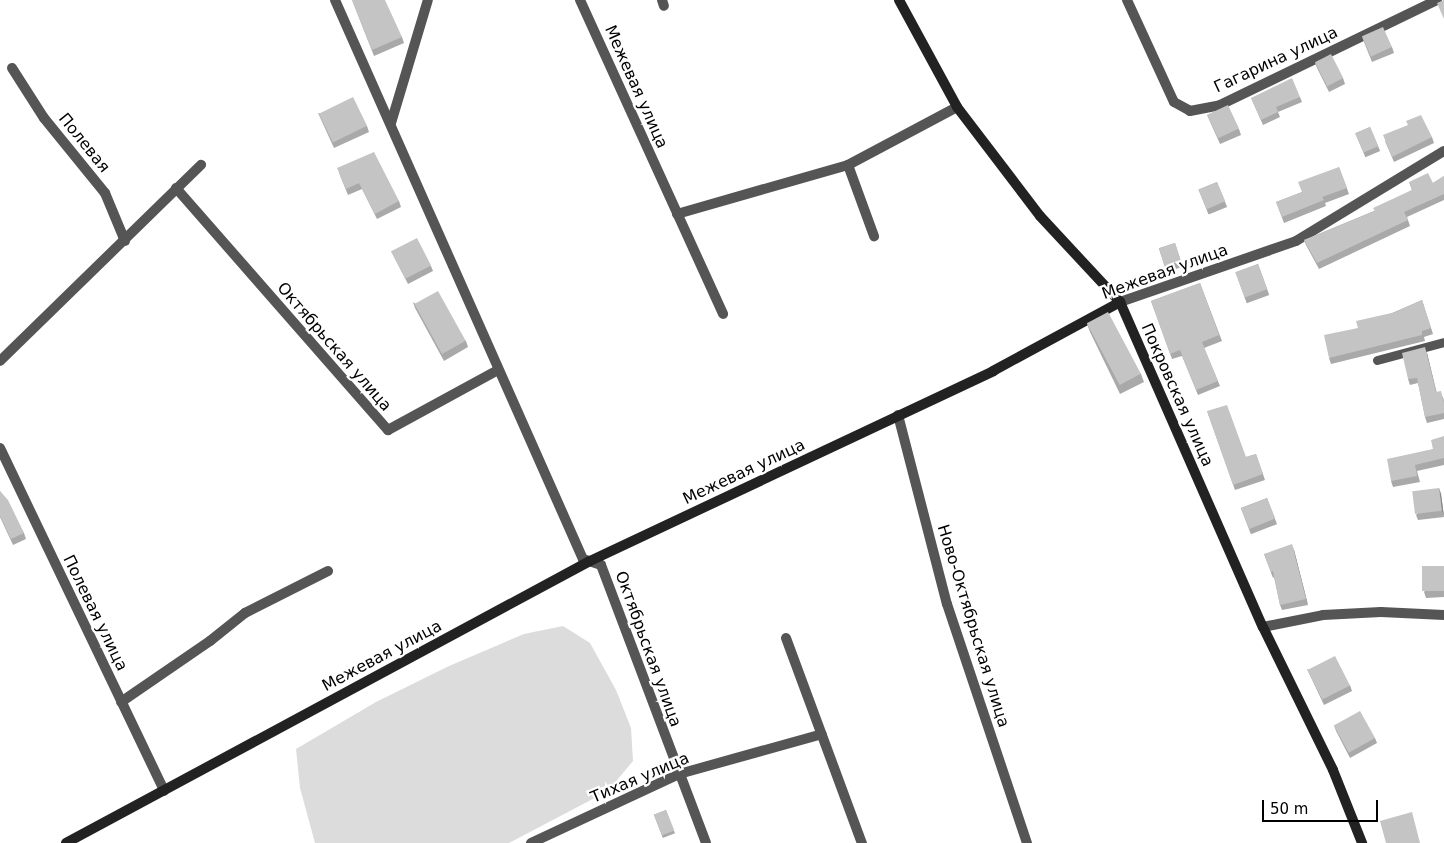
<!DOCTYPE html>
<meta charset="utf-8">
<style>
body{margin:0}
#map{position:relative;width:1444px;height:843px;overflow:hidden;background:#fff;font-family:"DejaVu Sans",sans-serif}
div>[style]{position:absolute}
.green>*{inset:0;background:#dcdcdc}
.lane>*{height:9px;margin:-4.5px;padding:0 4.5px;transform-origin:4.5px;border-radius:4.5px;background:#555}
.street>*{height:10px;margin:-5px;padding:0 5px;transform-origin:5px;border-radius:5px;background:#555}
.secondary>*{height:10px;margin:-5px;padding:0 5px;transform-origin:5px;border-radius:5px;background:#222}
.wall>*{inset:0;background:#a9a9a9;transform-origin:0 0}
.shaded-wall>*{inset:0;background:#898989}
.building>*{inset:0;background:#c4c4c4;transform-origin:0 0}
span{translate:-50% -50%;white-space:nowrap;text-align:center;line-height:1.15;-webkit-text-stroke:4.5px #fff;paint-order:stroke}
.street-label{font-size:16px;color:#000}
.scale{position:absolute;left:1262px;top:800px;width:116px;height:22px;box-sizing:border-box;border:2px solid #000;border-top:0;padding-left:6px;font-size:15px;line-height:18px;white-space:nowrap;color:#000;-webkit-text-stroke:4px #fff;paint-order:stroke}
</style>
<div id="map">
<div class="green">
<i style="clip-path:polygon(563px 626px,590px 643px,616px 690px,631px 728px,633px 761px,608px 791px,509px 843px,315px 843px,300px 788px,296px 749px,376px 702px,449px 666px,524px 634px)"></i>
</div>
<div class="lane">
<i style="left:1377px;top:360px;width:69px;rotate:-15deg"></i>
</div>
<div class="street">
<i style="left:335px;top:0;width:612px;rotate:66.08deg"></i>
<i style="left:583px;top:559px;width:19px;rotate:18deg"></i>
<i style="left:601px;top:565px;width:297px;rotate:69.3deg"></i>
<i style="left:580px;top:0;width:345px;rotate:65.5deg"></i>
<i style="left:662px;top:0;width:6px;rotate:72deg"></i>
<i style="left:1127px;top:0;width:112px;rotate:65.3deg"></i>
<i style="left:1174px;top:102px;width:18px;rotate:29deg"></i>
<i style="left:1190px;top:111px;width:31px;rotate:-11deg"></i>
<i style="left:1220px;top:105px;width:241px;rotate:-25.8deg"></i>
<i style="left:12px;top:68px;width:59px;rotate:57.4deg"></i>
<i style="left:44px;top:118px;width:97px;rotate:50.9deg"></i>
<i style="left:105px;top:193px;width:52px;rotate:67.4deg"></i>
<i style="left:391px;top:123px;width:128px;rotate:-73.3deg"></i>
<i style="left:848px;top:165px;width:76px;rotate:69.9deg"></i>
<i style="left:176px;top:188px;width:322px;rotate:48.8deg"></i>
<i style="left:388px;top:430px;width:125px;rotate:-28.6deg"></i>
<i style="left:677px;top:214px;width:178px;rotate:-16deg"></i>
<i style="left:848px;top:165px;width:123px;rotate:-28deg"></i>
<i style="left:1120px;top:302px;width:186px;rotate:-19.1deg"></i>
<i style="left:1296px;top:241px;width:173px;rotate:-31.3deg"></i>
<i style="left:0;top:361px;width:281px;rotate:-44.3deg"></i>
<i style="left:898px;top:415px;width:195px;rotate:75.5deg"></i>
<i style="left:947px;top:604px;width:252px;rotate:71.5deg"></i>
<i style="left:0;top:448px;width:380px;rotate:64.4deg"></i>
<i style="left:1263px;top:627px;width:61px;rotate:-11.3deg"></i>
<i style="left:1323px;top:615px;width:58px;rotate:-3deg"></i>
<i style="left:1381px;top:612px;width:63px;rotate:2.7deg"></i>
<i style="left:786px;top:638px;width:219px;rotate:69.7deg"></i>
<i style="left:121px;top:702px;width:108px;rotate:-34.4deg"></i>
<i style="left:210px;top:641px;width:45px;rotate:-38.7deg"></i>
<i style="left:245px;top:613px;width:93px;rotate:-26.8deg"></i>
<i style="left:531px;top:843px;width:163px;rotate:-25deg"></i>
<i style="left:679px;top:774px;width:148px;rotate:-15.6deg"></i>
</div>
<div class="secondary">
<i style="left:899px;top:0;width:122px;rotate:61.5deg"></i>
<i style="left:957px;top:107px;width:137px;rotate:52.7deg"></i>
<i style="left:1040px;top:216px;width:117px;rotate:47.1deg"></i>
<i style="left:1120px;top:302px;width:355px;rotate:66.3deg"></i>
<i style="left:1263px;top:627px;width:159px;rotate:63.9deg"></i>
<i style="left:1333px;top:770px;width:79px;rotate:68.3deg"></i>
<i style="left:66px;top:843px;width:595px;rotate:-28.29deg"></i>
<i style="left:590px;top:561px;width:446px;rotate:-25.2deg"></i>
<i style="left:993px;top:371px;width:145px;rotate:-28.5deg"></i>
</div>
<div class="wall">
<i style="clip-path:polygon(352px 0,402px 37px,404px 43px,374px 56px)"></i>
<i style="clip-path:polygon(1362px 37px,1392px 47px,1394px 53px,1372px 62px)"></i>
<i style="clip-path:polygon(1315px 63px,1343px 78px,1345px 84px,1329px 92px,1317px 68px)"></i>
<i style="clip-path:polygon(1300px 97px,1302px 102px,1278px 112px,1280px 117px,1263px 125px,1251px 98px)"></i>
<i style="clip-path:polygon(318px 113px,367px 126px,369px 132px,334px 148px)"></i>
<i style="clip-path:polygon(1207px 115px,1239px 129px,1241px 135px,1220px 144px)"></i>
<i style="left:1370px;top:127px;width:26px;height:16px;rotate:67deg"></i>
<i style="clip-path:polygon(1432px 137px,1434px 143px,1394px 162px,1385px 141px)"></i>
<i style="clip-path:polygon(1339px 167px,1349px 194px,1325px 203px,1326px 206px,1284px 223px,1276px 202px,1302px 192px)"></i>
<i style="clip-path:polygon(339px 173px,399px 201px,401px 207px,377px 219px,362px 189px,348px 195px)"></i>
<i style="clip-path:polygon(1444px 176px,1444px 200px,1407px 217px,1410px 226px,1319px 269px,1306px 245px,1304px 240px,1374px 211px,1412px 190px,1409px 182px,1433px 183px)"></i>
<i style="left:1217px;top:182px;width:27px;height:20px;rotate:68deg"></i>
<i style="left:1175px;top:243px;width:25px;height:17px;rotate:72deg"></i>
<i style="clip-path:polygon(391px 251px,431px 266px,433px 271px,408px 284px)"></i>
<i style="left:1258px;top:264px;width:33px;height:24px;rotate:70deg"></i>
<i style="clip-path:polygon(1200px 283px,1222px 341px,1204px 348px,1220px 386px,1198px 395px,1182px 356px,1172px 359px,1151px 301px)"></i>
<i style="clip-path:polygon(1422px 300px,1433px 334px,1424px 337px,1425px 341px,1331px 364px,1329px 358px,1358px 328px)"></i>
<i style="clip-path:polygon(413px 302px,466px 341px,468px 347px,444px 361px,415px 308px)"></i>
<i style="clip-path:polygon(1087px 324px,1141px 374px,1144px 382px,1120px 394px,1090px 332px)"></i>
<i style="clip-path:polygon(1427px 353px,1436px 392px,1443px 397px,1444px 401px,1444px 419px,1427px 423px,1425px 417px,1418px 383px,1410px 385px,1408px 379px)"></i>
<i style="clip-path:polygon(1207px 411px,1246px 457px,1256px 454px,1265px 480px,1235px 490px)"></i>
<i style="clip-path:polygon(1444px 436px,1444px 465px,1417px 471px,1420px 482px,1393px 487px,1391px 481px,1433px 449px)"></i>
<i style="clip-path:polygon(1439px 488px,1441px 494px,1444px 517px,1418px 520px,1416px 515px)"></i>
<i style="clip-path:polygon(0 491px,24px 533px,26px 539px,13px 545px,0 517px)"></i>
<i style="left:1267px;top:498px;width:28px;height:28px;rotate:69deg"></i>
<i style="clip-path:polygon(1294px 550px,1308px 605px,1282px 610px,1280px 605px,1274px 577px,1273px 578px,1264px 554px)"></i>
<i style="clip-path:polygon(1444px 566px,1444px 597px,1426px 598px,1424px 592px)"></i>
<i style="clip-path:polygon(1307px 669px,1350px 685px,1352px 691px,1324px 705px)"></i>
<i style="clip-path:polygon(1334px 725px,1375px 738px,1377px 743px,1350px 758px,1336px 731px)"></i>
<i style="left:666px;top:810px;width:25px;height:13px;rotate:69deg"></i>
</div>
<div class="shaded-wall">
<i style="clip-path:polygon(1425px 347px,1427px 353px,1438px 398px,1436px 392px)"></i>
<i style="clip-path:polygon(1439px 488px,1441px 494px,1444px 516px,1442px 511px)"></i>
<i style="clip-path:polygon(1292px 544px,1294px 550px,1308px 605px,1306px 599px)"></i>
</div>
<div class="building">
<i style="clip-path:polygon(352px 0,385px 0,402px 37px,372px 50px)"></i>
<i style="clip-path:polygon(1444px 0,1444px 19px,1437px 3px)"></i>
<i style="left:1383px;top:27px;width:22px;height:23px;rotate:66deg"></i>
<i style="left:1331px;top:54px;width:27px;height:18px;rotate:63deg"></i>
<i style="clip-path:polygon(1292px 78px,1300px 97px,1276px 107px,1278px 112px,1261px 120px,1251px 98px)"></i>
<i style="left:353px;top:97px;width:32px;height:38px;rotate:64deg"></i>
<i style="left:1228px;top:105px;width:26px;height:23px;rotate:65deg"></i>
<i style="clip-path:polygon(1421px 115px,1432px 137px,1392px 157px,1383px 135px,1408px 125px,1406px 121px)"></i>
<i style="left:1370px;top:127px;width:21px;height:16px;rotate:67deg"></i>
<i style="clip-path:polygon(374px 152px,399px 201px,375px 214px,359px 183px,346px 189px,337px 168px)"></i>
<i style="clip-path:polygon(1339px 167px,1347px 188px,1322px 197px,1324px 200px,1282px 217px,1276px 202px,1302px 192px,1298px 182px)"></i>
<i style="clip-path:polygon(1428px 173px,1433px 183px,1444px 176px,1444px 194px,1404px 212px,1408px 220px,1317px 263px,1304px 240px,1375px 211px,1373px 208px,1412px 190px,1409px 182px)"></i>
<i style="left:1217px;top:182px;width:21px;height:20px;rotate:67deg"></i>
<i style="left:417px;top:238px;width:31px;height:29px;rotate:63deg"></i>
<i style="left:1175px;top:243px;width:19px;height:17px;rotate:72deg"></i>
<i style="left:1258px;top:264px;width:27px;height:24px;rotate:70deg"></i>
<i style="clip-path:polygon(1200px 283px,1219px 335px,1202px 342px,1218px 381px,1196px 390px,1180px 350px,1170px 354px,1151px 301px)"></i>
<i style="left:438px;top:291px;width:57px;height:27px;rotate:61deg"></i>
<i style="clip-path:polygon(1422px 300px,1431px 328px,1422px 331px,1422px 335px,1329px 358px,1324px 335px,1358px 328px,1356px 321px,1396px 312px)"></i>
<i style="left:1108px;top:312px;width:70px;height:24px;rotate:62deg"></i>
<i style="clip-path:polygon(1425px 347px,1436px 392px,1441px 391px,1444px 403px,1444px 413px,1425px 417px,1417px 378px,1408px 379px,1402px 353px)"></i>
<i style="clip-path:polygon(1227px 405px,1246px 457px,1256px 454px,1263px 474px,1233px 485px,1207px 411px)"></i>
<i style="clip-path:polygon(1444px 436px,1444px 458px,1415px 465px,1417px 476px,1391px 481px,1387px 459px,1433px 449px,1431px 440px)"></i>
<i style="left:1439px;top:488px;width:23px;height:27px;rotate:83deg"></i>
<i style="clip-path:polygon(0 491px,8px 500px,24px 533px,11px 539px,0 516px)"></i>
<i style="left:1267px;top:498px;width:22px;height:28px;rotate:68deg"></i>
<i style="clip-path:polygon(1292px 544px,1306px 599px,1280px 605px,1273px 571px,1271px 572px,1264px 554px)"></i>
<i style="left:1444px;top:566px;width:25px;height:22px;rotate:90deg"></i>
<i style="left:1335px;top:656px;width:33px;height:31px;rotate:63deg"></i>
<i style="left:1360px;top:711px;width:31px;height:30px;rotate:61deg"></i>
<i style="left:666px;top:810px;width:22px;height:13px;rotate:68deg"></i>
<i style="clip-path:polygon(1412px 812px,1420px 843px,1386px 843px,1380px 821px)"></i>
</div>
<div class="street-label">
<span style="left:1276px;top:60px;rotate:-25deg">Гагарина улица</span>
<span style="left:636px;top:87px;rotate:66deg">Межевая улица</span>
<span style="left:84px;top:143px;rotate:51deg">Полевая</span>
<span style="left:1165px;top:272px;rotate:-20deg">Межевая улица</span>
<span style="left:334px;top:347px;rotate:49deg">Октябрьская улица</span>
<span style="left:1177px;top:395px;rotate:66deg">Покровская улица</span>
<span style="left:744px;top:472px;rotate:-25deg">Межевая улица</span>
<span style="left:95px;top:613px;rotate:64deg">Полевая улица</span>
<span style="left:973px;top:626px;rotate:73deg">Ново-Октябрьская улица</span>
<span style="left:648px;top:649px;rotate:70deg">Октябрьская улица</span>
<span style="left:382px;top:656px;rotate:-28deg">Межевая улица</span>
<span style="left:640px;top:778px;rotate:-23deg">Тихая улица</span>
</div>
<div class="scale">50 m</div>
</div>
